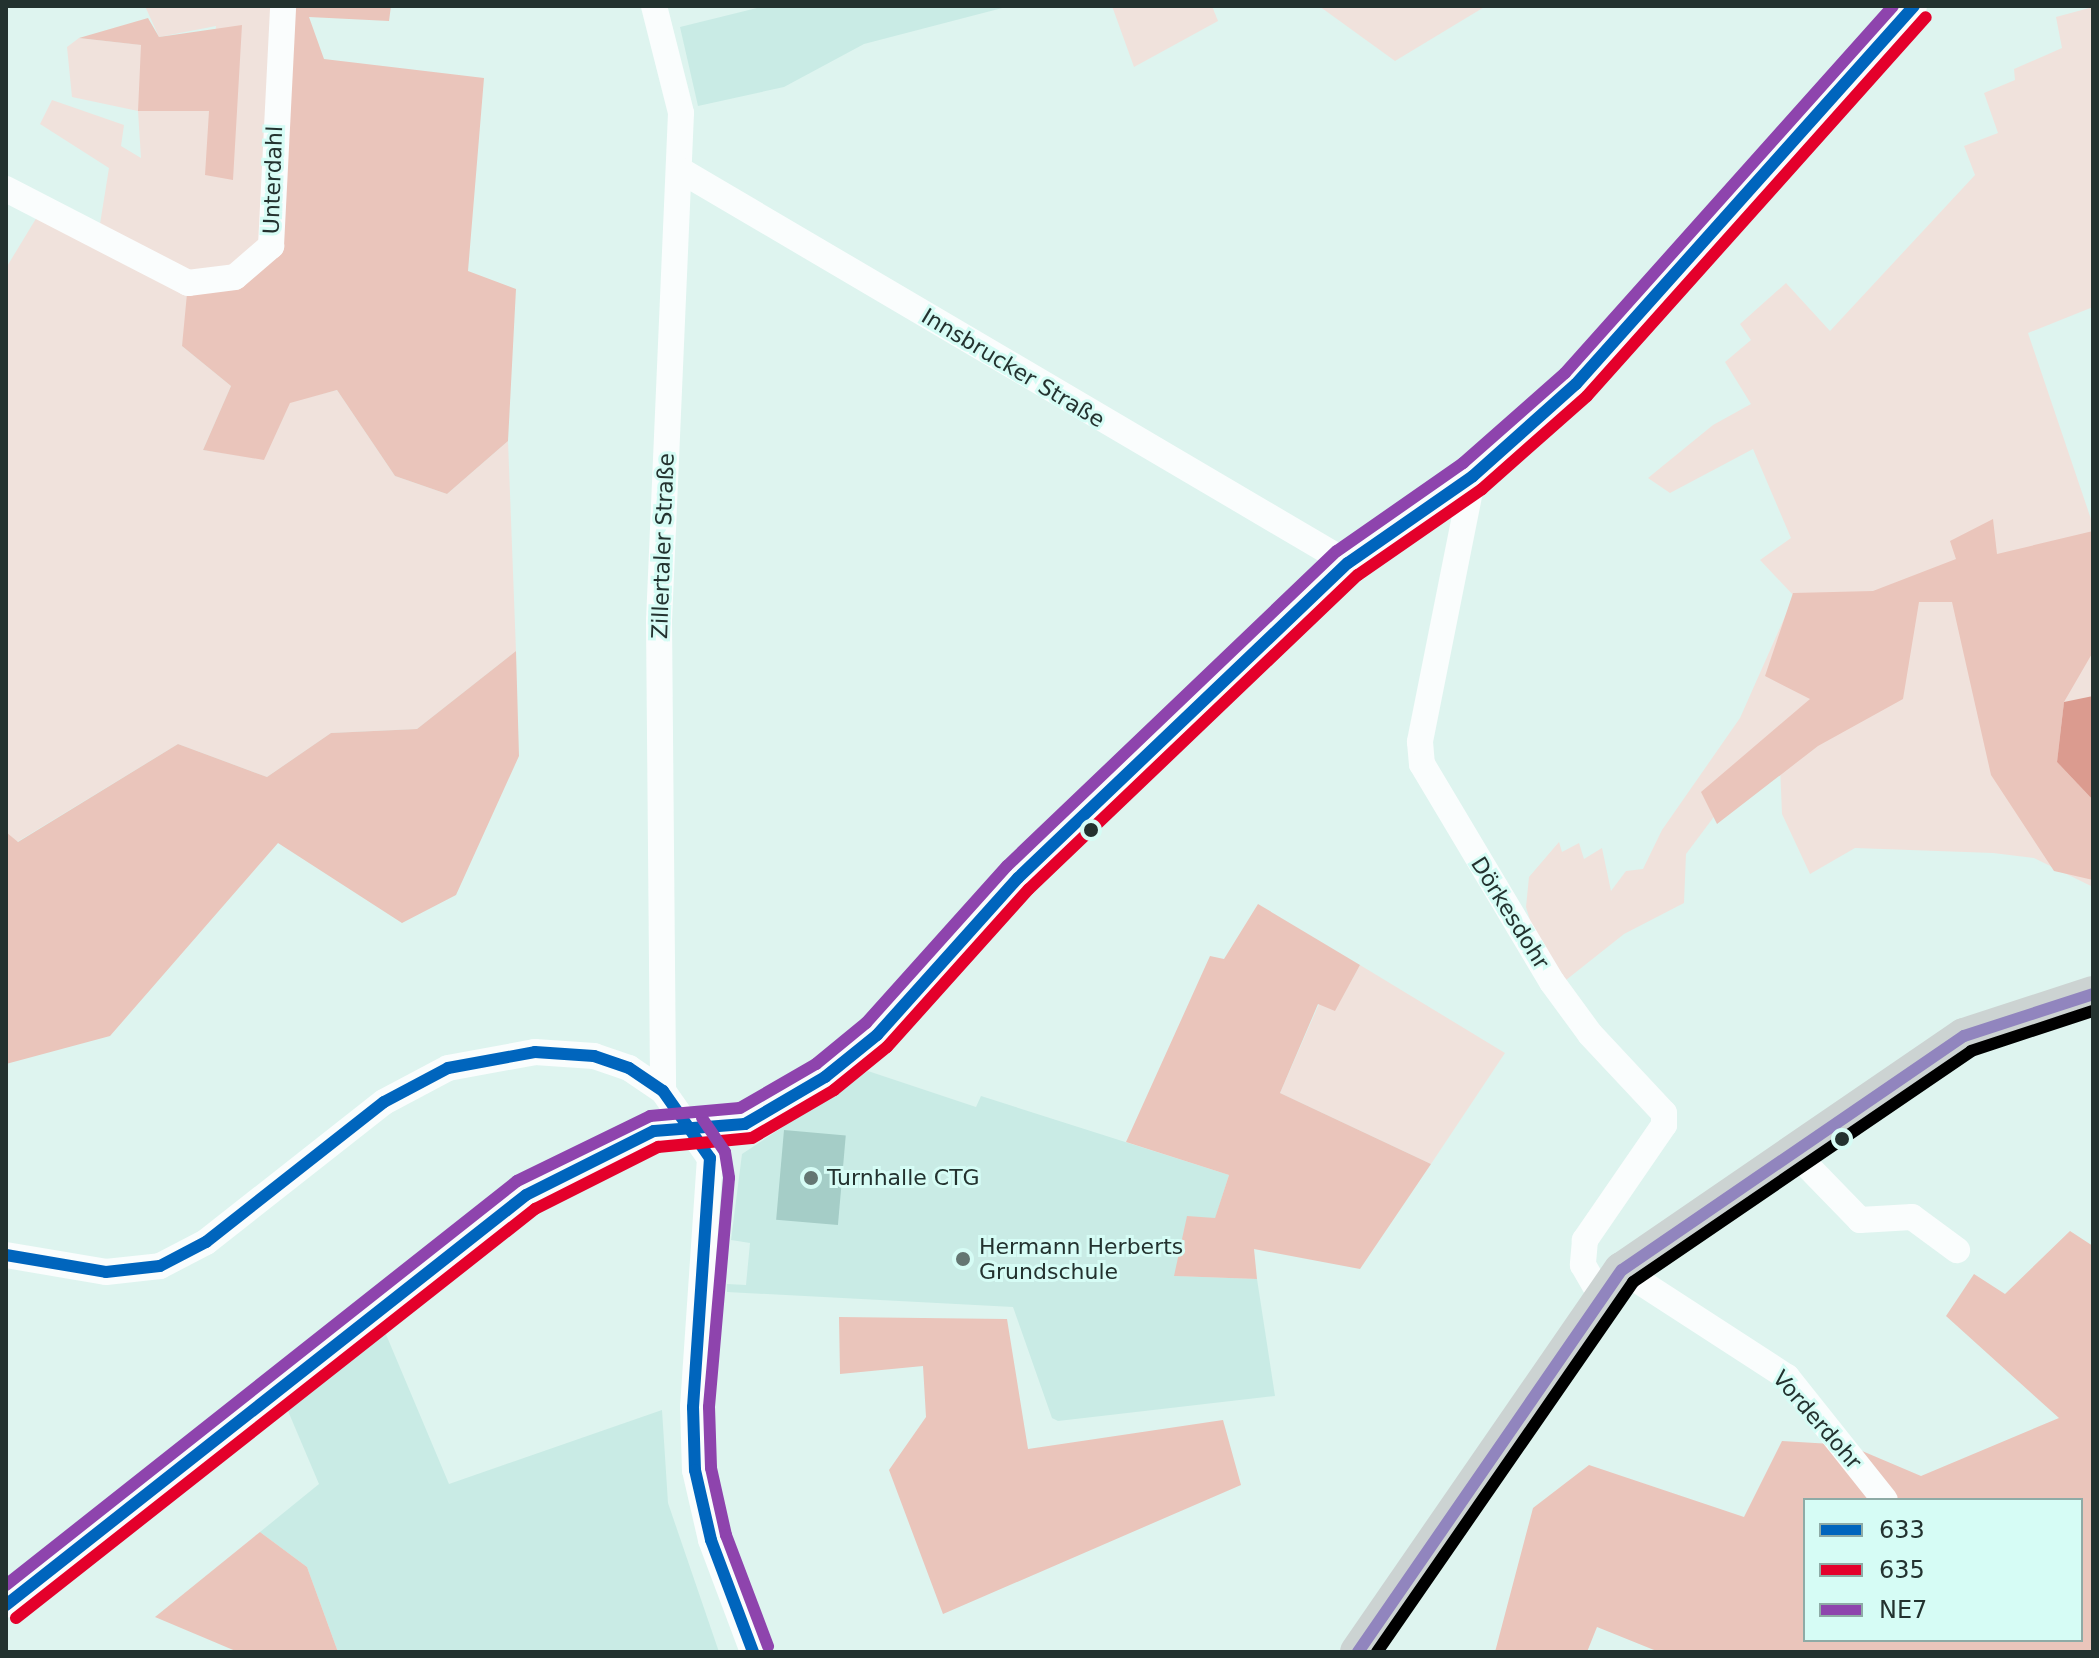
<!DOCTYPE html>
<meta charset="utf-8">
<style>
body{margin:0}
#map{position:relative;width:2099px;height:1658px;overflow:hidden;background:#def4ef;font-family:"DejaVu Sans",sans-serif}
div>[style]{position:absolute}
.built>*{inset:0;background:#c9ebe5}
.green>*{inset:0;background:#f0e2dc}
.forest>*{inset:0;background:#eac5bb}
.water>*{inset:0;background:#db9b8f}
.building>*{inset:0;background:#a5cdc7;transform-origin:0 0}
.street>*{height:26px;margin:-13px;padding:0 13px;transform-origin:13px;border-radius:13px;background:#fafdfd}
.secondary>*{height:36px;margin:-18px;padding:0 18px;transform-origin:18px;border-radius:18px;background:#ccd3d2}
.bus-1>*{height:12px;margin:-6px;padding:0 6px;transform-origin:6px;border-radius:6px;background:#0065bd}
.bus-2>*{height:12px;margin:-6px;padding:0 6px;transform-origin:6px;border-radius:6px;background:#e4002b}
.bus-3>*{height:12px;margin:-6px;padding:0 6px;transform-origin:6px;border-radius:6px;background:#8e44ad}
.bus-4>*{height:12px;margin:-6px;padding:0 6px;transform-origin:6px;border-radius:6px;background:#9185be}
.bus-5>*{height:12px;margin:-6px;padding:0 6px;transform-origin:6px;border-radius:6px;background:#000}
.dots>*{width:22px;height:22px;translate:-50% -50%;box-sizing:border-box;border:4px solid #d6fcf5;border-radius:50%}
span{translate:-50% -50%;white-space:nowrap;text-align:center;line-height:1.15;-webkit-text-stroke:6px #d6fcf5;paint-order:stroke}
.street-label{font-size:22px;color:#23322f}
.poi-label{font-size:22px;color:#23322f}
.left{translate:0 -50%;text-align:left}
.frame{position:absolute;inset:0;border:8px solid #23322f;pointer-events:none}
.legend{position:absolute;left:1803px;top:1498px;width:280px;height:144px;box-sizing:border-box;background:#d6fcf5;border:2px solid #8eaba6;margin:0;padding:10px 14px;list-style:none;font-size:24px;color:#23322f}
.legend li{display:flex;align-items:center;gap:16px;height:40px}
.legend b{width:40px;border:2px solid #8eaba6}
</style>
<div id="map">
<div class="built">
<i style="clip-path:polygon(765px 6px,1010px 6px,864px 44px,784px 87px,698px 106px,680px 27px)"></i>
<i style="clip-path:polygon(868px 1071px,976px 1107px,981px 1096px,1229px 1175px,1215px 1219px,1175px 1276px,1257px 1279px,1275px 1396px,1058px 1421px,1052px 1418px,1013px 1307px,727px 1292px,727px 1284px,746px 1285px,750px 1243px,731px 1240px,742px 1154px)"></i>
<i style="clip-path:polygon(385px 1332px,449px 1484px,662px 1410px,668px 1503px,719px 1652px,338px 1652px,307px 1567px,260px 1532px,319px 1484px,288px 1411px)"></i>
</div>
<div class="green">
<i style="clip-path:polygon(145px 6px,283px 6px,271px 246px,211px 283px,100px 224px,109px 168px,40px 124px,52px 100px,124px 125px,121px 146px,141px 158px,138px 111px,72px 97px,67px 47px,79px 38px,142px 45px,210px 111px,205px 175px,216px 26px,159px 37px)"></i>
<i style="clip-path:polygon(1112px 6px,1212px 6px,1218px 21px,1134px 67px)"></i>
<i style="clip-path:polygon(1319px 6px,1486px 6px,1395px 61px)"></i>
<i style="clip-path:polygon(2093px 7px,2093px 307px,2028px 333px,2093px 525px,2093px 887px,2034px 858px,1993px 853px,1855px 848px,1810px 874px,1782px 814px,1780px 766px,1728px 798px,1686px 854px,1684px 903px,1624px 934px,1566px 980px,1533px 930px,1526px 907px,1529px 877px,1559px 842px,1562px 852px,1579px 843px,1584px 859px,1602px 848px,1611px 891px,1626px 871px,1643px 869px,1662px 830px,1740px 718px,1794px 596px,1760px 560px,1791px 538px,1753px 449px,1670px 493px,1648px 478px,1713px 425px,1751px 404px,1725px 362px,1751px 340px,1740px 324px,1786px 283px,1830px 331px,1975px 175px,1964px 146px,1998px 133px,1984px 93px,2015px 80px,2014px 69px,2062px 48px,2056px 17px)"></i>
<i style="clip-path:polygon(40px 212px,192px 296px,182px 346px,231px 386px,203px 450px,264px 459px,290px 402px,337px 390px,395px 476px,447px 494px,508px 441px,516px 651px,417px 729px,331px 733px,267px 777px,178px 744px,17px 842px,6px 832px,6px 268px)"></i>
<i style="clip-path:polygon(1360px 965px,1505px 1053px,1431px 1164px,1280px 1093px,1319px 1004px,1335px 1010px)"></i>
</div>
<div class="forest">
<i style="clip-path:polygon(284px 6px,391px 6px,389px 21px,309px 17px,324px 59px,484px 78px,468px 271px,516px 289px,508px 441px,447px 494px,395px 476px,337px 390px,290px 403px,264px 460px,203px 450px,231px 386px,182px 346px,188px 283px,211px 283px,271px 246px)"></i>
<i style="clip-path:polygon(148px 18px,159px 37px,242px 25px,233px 180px,205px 175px,209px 111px,138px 111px,141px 45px,79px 38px)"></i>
<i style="clip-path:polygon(1993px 519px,1997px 554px,2093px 531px,2093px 652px,2064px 702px,2057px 762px,2093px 800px,2093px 880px,2054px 871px,1991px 775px,1952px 602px,1919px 602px,1903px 699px,1818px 746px,1717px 824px,1701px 792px,1810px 699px,1765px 676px,1793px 593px,1873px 591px,1956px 559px,1950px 541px)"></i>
<i style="clip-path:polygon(516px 651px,519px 756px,456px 895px,402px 923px,278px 843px,110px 1036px,6px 1064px,6px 832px,18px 842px,178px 744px,267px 777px,331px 733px,417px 729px)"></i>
<i style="clip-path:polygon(1258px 904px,1360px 965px,1335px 1011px,1318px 1004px,1280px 1093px,1431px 1164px,1360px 1269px,1254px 1249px,1257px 1279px,1174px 1276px,1187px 1216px,1215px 1218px,1229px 1175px,1126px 1142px,1210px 956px,1224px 959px)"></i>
<i style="clip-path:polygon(evenodd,2070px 1231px,2093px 1246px,2093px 1652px,1659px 1652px,1597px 1627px,1587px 1652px,1495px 1652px,1533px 1508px,1589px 1465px,1744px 1517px,1782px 1441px,1848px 1445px,1921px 1476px,2059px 1418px,1946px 1316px,1974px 1274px,2005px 1294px,2070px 1231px,1805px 1500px,2081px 1500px,2081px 1640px,1805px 1640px,1805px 1500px)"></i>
<i style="clip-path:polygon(839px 1317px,1007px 1319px,1028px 1449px,1223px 1420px,1241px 1485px,943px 1614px,889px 1470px,926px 1417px,923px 1366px,840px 1374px)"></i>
<i style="clip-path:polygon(260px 1532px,307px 1567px,338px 1652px,238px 1652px,155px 1617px)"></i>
</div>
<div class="water">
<i style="clip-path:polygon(2093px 696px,2093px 800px,2057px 762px,2064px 702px)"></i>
</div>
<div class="building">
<i style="left:784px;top:1130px;width:62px;height:90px;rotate:5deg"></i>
</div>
<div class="street">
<i style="left:654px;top:6px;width:110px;rotate:75.8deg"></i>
<i style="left:681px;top:113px;width:507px;rotate:92.48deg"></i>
<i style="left:659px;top:620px;width:471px;rotate:89.5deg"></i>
<i style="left:680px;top:170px;width:775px;rotate:30.47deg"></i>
<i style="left:6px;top:189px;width:205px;rotate:27.3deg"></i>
<i style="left:188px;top:283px;width:47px;rotate:-7.3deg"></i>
<i style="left:235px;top:277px;width:48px;rotate:-40.7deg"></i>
<i style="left:271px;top:246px;width:240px;rotate:-87.1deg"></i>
<i style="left:1473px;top:476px;width:271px;rotate:101.3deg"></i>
<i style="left:1420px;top:742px;width:22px;rotate:85deg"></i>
<i style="left:1422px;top:764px;width:254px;rotate:59.2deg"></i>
<i style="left:1552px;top:982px;width:64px;rotate:53.8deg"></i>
<i style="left:1590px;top:1034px;width:108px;rotate:46.9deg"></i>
<i style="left:1664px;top:1113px;width:12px;rotate:90deg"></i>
<i style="left:1664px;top:1125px;width:140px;rotate:124.5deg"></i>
<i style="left:1585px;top:1240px;width:25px;rotate:95deg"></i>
<i style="left:1583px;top:1265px;width:34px;rotate:60deg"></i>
<i style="left:1791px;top:1149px;width:99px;rotate:45.8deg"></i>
<i style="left:1860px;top:1220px;width:52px;rotate:-3.3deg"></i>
<i style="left:1912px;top:1217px;width:56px;rotate:36.3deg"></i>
<i style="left:6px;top:1255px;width:101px;rotate:9.6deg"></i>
<i style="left:106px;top:1272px;width:54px;rotate:-6.3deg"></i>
<i style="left:160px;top:1266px;width:52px;rotate:-27.6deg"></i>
<i style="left:206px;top:1242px;width:226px;rotate:-38.2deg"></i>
<i style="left:384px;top:1102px;width:72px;rotate:-28deg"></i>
<i style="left:448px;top:1068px;width:88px;rotate:-10.4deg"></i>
<i style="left:535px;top:1052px;width:59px;rotate:3.9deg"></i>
<i style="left:594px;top:1056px;width:37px;rotate:19deg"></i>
<i style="left:629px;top:1068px;width:41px;rotate:34.1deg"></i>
<i style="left:663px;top:1091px;width:82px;rotate:55deg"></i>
<i style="left:710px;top:1158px;width:250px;rotate:93.9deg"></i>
<i style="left:693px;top:1407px;width:63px;rotate:88.2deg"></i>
<i style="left:695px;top:1470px;width:72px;rotate:77.1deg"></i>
<i style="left:711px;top:1540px;width:120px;rotate:69.4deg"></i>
<i style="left:1622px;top:1270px;width:197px;rotate:33deg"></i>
<i style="left:1787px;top:1377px;width:157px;rotate:51.5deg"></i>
<i style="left:6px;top:1605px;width:662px;rotate:-38.25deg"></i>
<i style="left:526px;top:1195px;width:143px;rotate:-26.6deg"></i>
<i style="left:654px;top:1131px;width:91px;rotate:-4.4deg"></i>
<i style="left:745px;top:1124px;width:93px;rotate:-30.4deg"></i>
<i style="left:825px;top:1077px;width:67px;rotate:-38.9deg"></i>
<i style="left:877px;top:1035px;width:211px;rotate:-48.1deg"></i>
<i style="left:1018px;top:878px;width:456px;rotate:-43.7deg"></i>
<i style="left:1348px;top:563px;width:152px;rotate:-34.8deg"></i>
<i style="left:1473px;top:476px;width:138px;rotate:-41.8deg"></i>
<i style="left:1576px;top:384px;width:507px;rotate:-48.2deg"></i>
</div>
<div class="secondary">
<i style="left:1358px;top:1652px;width:464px;rotate:-55.4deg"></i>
<i style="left:1622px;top:1270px;width:414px;rotate:-34.4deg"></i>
<i style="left:1964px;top:1036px;width:136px;rotate:-18deg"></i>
</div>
<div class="bus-1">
<i style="left:6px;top:1255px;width:101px;rotate:9.6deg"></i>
<i style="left:106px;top:1272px;width:54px;rotate:-6.3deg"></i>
<i style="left:160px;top:1266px;width:52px;rotate:-27.6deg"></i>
<i style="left:206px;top:1242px;width:226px;rotate:-38.2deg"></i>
<i style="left:384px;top:1102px;width:72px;rotate:-28deg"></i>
<i style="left:448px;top:1068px;width:88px;rotate:-10.4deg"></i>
<i style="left:535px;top:1052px;width:59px;rotate:3.9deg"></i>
<i style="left:594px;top:1056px;width:37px;rotate:19deg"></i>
<i style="left:629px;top:1068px;width:41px;rotate:34.1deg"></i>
<i style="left:663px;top:1091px;width:82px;rotate:55deg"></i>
<i style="left:710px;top:1158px;width:250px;rotate:93.9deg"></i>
<i style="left:693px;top:1407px;width:63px;rotate:88.2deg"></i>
<i style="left:695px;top:1470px;width:72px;rotate:77.1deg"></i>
<i style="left:711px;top:1540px;width:120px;rotate:69.4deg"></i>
<i style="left:6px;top:1605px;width:662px;rotate:-38.25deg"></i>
<i style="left:526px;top:1195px;width:143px;rotate:-26.6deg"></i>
<i style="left:654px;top:1131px;width:91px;rotate:-4.4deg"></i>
<i style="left:745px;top:1124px;width:93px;rotate:-30.4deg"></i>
<i style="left:825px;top:1077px;width:67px;rotate:-38.9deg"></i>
<i style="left:877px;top:1035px;width:211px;rotate:-48.1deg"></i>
<i style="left:1018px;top:878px;width:456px;rotate:-43.7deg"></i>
<i style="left:1348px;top:563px;width:152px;rotate:-34.8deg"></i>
<i style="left:1473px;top:476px;width:138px;rotate:-41.8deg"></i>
<i style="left:1576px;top:384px;width:507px;rotate:-48.2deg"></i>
</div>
<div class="bus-2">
<i style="left:16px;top:1618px;width:661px;rotate:-38.24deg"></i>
<i style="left:535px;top:1209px;width:138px;rotate:-26.8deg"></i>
<i style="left:658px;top:1147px;width:94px;rotate:-5.5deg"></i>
<i style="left:752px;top:1138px;width:95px;rotate:-30.3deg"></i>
<i style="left:834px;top:1090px;width:68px;rotate:-39.1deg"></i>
<i style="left:887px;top:1047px;width:212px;rotate:-48.1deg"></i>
<i style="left:1029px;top:889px;width:455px;rotate:-43.7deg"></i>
<i style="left:1358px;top:575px;width:151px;rotate:-34.7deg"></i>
<i style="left:1482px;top:489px;width:140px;rotate:-41.5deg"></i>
<i style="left:1587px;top:396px;width:508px;rotate:-48.19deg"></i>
</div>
<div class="bus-3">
<i style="left:702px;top:1118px;width:41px;rotate:55.9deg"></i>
<i style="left:725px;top:1152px;width:26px;rotate:81deg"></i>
<i style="left:729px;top:1178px;width:230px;rotate:95deg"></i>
<i style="left:709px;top:1407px;width:61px;rotate:88.1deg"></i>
<i style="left:711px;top:1468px;width:69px;rotate:77.4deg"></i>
<i style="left:726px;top:1535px;width:119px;rotate:69.3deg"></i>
<i style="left:6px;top:1585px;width:651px;rotate:-38.33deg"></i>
<i style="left:517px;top:1181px;width:148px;rotate:-26deg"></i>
<i style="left:650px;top:1116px;width:90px;rotate:-5.1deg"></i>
<i style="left:740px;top:1108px;width:88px;rotate:-30.1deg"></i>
<i style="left:816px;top:1064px;width:65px;rotate:-39.4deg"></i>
<i style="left:866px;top:1023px;width:211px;rotate:-48.1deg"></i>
<i style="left:1007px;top:866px;width:456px;rotate:-43.7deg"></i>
<i style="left:1337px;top:551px;width:154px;rotate:-34.9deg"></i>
<i style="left:1463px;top:463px;width:136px;rotate:-41.4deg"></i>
<i style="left:1565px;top:373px;width:492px;rotate:-48.2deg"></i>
</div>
<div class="bus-4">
<i style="left:1358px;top:1652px;width:464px;rotate:-55.4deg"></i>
<i style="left:1622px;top:1270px;width:414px;rotate:-34.4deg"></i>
<i style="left:1964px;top:1036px;width:136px;rotate:-18deg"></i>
</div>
<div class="bus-5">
<i style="left:1377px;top:1652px;width:450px;rotate:-55.3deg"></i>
<i style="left:1633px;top:1282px;width:409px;rotate:-34.3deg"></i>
<i style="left:1971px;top:1051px;width:128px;rotate:-18.2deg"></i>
</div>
<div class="dots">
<i style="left:1091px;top:830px;background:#23322f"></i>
<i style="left:1842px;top:1139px;background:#23322f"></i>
<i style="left:811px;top:1178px;background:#647672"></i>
<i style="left:963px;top:1259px;background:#647672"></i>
</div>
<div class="street-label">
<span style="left:273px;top:180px;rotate:-88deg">Unterdahl</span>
<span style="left:1013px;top:368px;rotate:31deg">Innsbrucker Straße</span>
<span style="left:663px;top:546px;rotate:-88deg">Zillertaler Straße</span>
<span style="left:1510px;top:913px;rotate:58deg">Dörkesdohr</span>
<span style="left:1817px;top:1420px;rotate:49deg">Vorderdohr</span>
</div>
<div class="poi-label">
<span class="left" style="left:827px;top:1178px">Turnhalle CTG</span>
<span class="left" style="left:979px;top:1259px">Hermann Herberts<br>Grundschule</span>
</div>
<div class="frame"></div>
<ul class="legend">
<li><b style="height:10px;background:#0065bd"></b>633</li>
<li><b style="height:10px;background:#e4002b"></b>635</li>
<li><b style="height:10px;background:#8e44ad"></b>NE7</li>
</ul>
</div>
